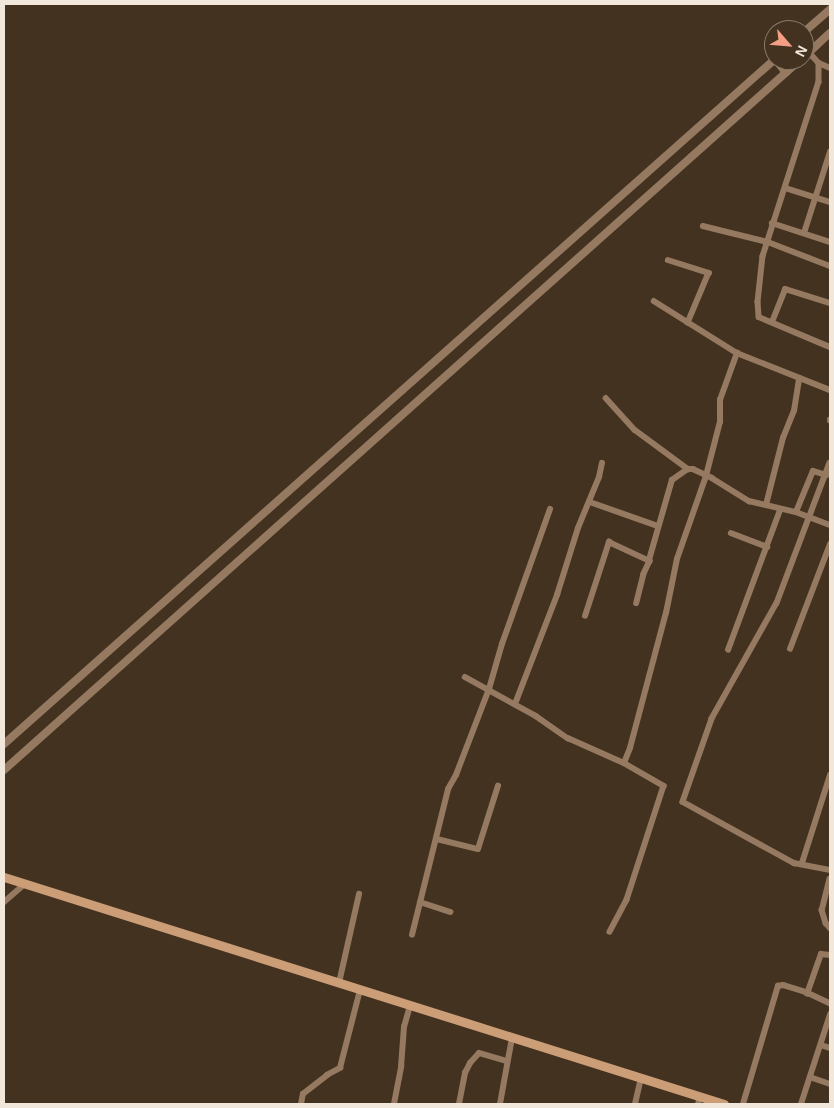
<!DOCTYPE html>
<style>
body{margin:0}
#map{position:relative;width:834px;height:1108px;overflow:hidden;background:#43321f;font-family:Helvetica,sans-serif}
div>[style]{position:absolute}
.minor>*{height:5.5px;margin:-2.75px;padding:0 2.75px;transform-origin:2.75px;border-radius:2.75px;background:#967961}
.tertiary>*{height:8px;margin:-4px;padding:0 4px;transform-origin:4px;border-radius:4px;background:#967961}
.secondary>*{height:9px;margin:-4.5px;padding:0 4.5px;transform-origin:4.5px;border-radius:4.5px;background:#cc9e78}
span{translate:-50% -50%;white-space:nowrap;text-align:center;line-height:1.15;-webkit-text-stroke:4px #43321f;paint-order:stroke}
.frame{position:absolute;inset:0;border:5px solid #f2e7db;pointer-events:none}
.north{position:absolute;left:764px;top:20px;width:50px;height:50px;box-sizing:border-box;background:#43321f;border:1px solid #897a6a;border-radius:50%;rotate:117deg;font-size:14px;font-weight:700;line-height:20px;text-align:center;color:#f2e7db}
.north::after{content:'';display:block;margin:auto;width:18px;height:22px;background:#f49e86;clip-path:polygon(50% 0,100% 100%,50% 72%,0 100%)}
</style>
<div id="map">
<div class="minor">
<i style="left:809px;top:52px;width:15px;rotate:48deg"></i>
<i style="left:819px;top:63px;width:12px;rotate:24deg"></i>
<i style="left:819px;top:63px;width:19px;rotate:90deg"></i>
<i style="left:819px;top:82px;width:183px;rotate:107.8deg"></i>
<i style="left:763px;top:256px;width:46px;rotate:96.2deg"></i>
<i style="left:758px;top:302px;width:15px;rotate:86deg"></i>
<i style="left:759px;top:317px;width:77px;rotate:22.9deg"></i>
<i style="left:785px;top:188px;width:47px;rotate:17.3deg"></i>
<i style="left:772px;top:223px;width:61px;rotate:18.1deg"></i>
<i style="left:703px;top:226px;width:67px;rotate:13.8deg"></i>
<i style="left:768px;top:242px;width:66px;rotate:21.2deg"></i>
<i style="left:804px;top:233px;width:85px;rotate:-72.2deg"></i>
<i style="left:668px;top:260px;width:43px;rotate:17.6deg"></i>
<i style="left:709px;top:273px;width:54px;rotate:112.8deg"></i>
<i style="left:654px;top:301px;width:98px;rotate:32.1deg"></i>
<i style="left:737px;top:353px;width:100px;rotate:21.7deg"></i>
<i style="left:772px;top:322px;width:35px;rotate:-68deg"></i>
<i style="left:785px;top:289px;width:47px;rotate:17.3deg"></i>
<i style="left:606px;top:398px;width:43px;rotate:47.8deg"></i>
<i style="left:635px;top:430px;width:66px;rotate:36.3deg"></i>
<i style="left:688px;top:469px;width:5px"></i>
<i style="left:693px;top:469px;width:21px;rotate:25deg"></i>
<i style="left:712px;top:478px;width:44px;rotate:31.9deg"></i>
<i style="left:749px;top:501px;width:48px;rotate:13.2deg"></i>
<i style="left:796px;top:512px;width:36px;rotate:21deg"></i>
<i style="left:830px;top:421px;width:1px;rotate:-90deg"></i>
<i style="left:830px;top:463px;width:150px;rotate:110.7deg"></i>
<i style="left:777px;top:603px;width:133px;rotate:119.3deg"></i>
<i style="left:712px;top:719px;width:88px;rotate:109.3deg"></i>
<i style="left:683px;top:802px;width:127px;rotate:28.8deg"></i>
<i style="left:794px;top:863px;width:37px;rotate:11deg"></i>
<i style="left:590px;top:502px;width:72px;rotate:19.4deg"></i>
<i style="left:766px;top:505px;width:69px;rotate:-75.8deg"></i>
<i style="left:783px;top:438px;width:29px;rotate:-68deg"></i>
<i style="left:794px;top:411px;width:33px;rotate:-81deg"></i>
<i style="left:796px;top:512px;width:44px;rotate:-67.5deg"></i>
<i style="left:813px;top:471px;width:14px;rotate:17deg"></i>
<i style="left:731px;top:533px;width:39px;rotate:21deg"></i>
<i style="left:649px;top:560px;width:83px;rotate:-74deg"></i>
<i style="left:672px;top:480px;width:19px;rotate:-35deg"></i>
<i style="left:585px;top:616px;width:78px;rotate:-72deg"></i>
<i style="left:609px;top:542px;width:45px;rotate:24.9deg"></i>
<i style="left:650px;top:561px;width:14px;rotate:115deg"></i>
<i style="left:644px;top:574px;width:30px;rotate:104deg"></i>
<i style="left:790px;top:649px;width:112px;rotate:-69.1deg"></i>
<i style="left:728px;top:650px;width:149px;rotate:-69.6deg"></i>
<i style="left:465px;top:677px;width:81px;rotate:28.8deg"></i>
<i style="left:536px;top:716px;width:39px;rotate:35deg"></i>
<i style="left:568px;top:738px;width:61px;rotate:24.1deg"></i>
<i style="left:624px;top:763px;width:46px;rotate:29.9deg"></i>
<i style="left:664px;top:786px;width:120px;rotate:108deg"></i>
<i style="left:627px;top:900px;width:36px;rotate:118deg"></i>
<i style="left:515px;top:704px;width:117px;rotate:-68.9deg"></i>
<i style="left:557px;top:595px;width:70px;rotate:-72.6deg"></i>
<i style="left:578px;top:528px;width:55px;rotate:-67.6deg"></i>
<i style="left:599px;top:477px;width:14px;rotate:-78deg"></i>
<i style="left:624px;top:763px;width:16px;rotate:-68deg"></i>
<i style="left:630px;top:748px;width:140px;rotate:-75.1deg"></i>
<i style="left:666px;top:613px;width:55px;rotate:-78.5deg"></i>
<i style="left:677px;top:559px;width:88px;rotate:-70.7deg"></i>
<i style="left:706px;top:476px;width:56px;rotate:-75.5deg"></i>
<i style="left:720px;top:422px;width:22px;rotate:-90deg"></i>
<i style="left:720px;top:400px;width:50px;rotate:-70.1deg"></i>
<i style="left:437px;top:839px;width:42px;rotate:13.7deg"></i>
<i style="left:478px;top:849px;width:66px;rotate:-72.4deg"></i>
<i style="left:802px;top:863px;width:92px;rotate:-72.3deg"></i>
<i style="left:830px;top:879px;width:32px;rotate:104deg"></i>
<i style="left:822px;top:910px;width:14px;rotate:73deg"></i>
<i style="left:826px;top:923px;width:6px;rotate:51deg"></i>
<i style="left:4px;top:902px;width:28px;rotate:-41deg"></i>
<i style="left:420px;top:902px;width:32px;rotate:18deg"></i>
<i style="left:412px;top:935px;width:150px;rotate:-76.1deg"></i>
<i style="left:448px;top:789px;width:16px;rotate:-60deg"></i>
<i style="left:456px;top:775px;width:92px;rotate:-69deg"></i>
<i style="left:489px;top:689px;width:47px;rotate:-73.9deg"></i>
<i style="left:502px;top:644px;width:143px;rotate:-70.4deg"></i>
<i style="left:339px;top:983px;width:91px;rotate:-77.3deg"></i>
<i style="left:807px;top:994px;width:42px;rotate:-70.7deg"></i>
<i style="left:821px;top:954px;width:9px;rotate:6deg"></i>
<i style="left:821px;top:1045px;width:9px;rotate:18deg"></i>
<i style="left:810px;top:1077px;width:21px;rotate:19deg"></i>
<i style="left:301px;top:1104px;width:10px;rotate:-79deg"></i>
<i style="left:303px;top:1094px;width:31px;rotate:-38deg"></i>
<i style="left:327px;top:1075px;width:15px;rotate:-28deg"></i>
<i style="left:340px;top:1068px;width:81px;rotate:-75.6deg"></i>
<i style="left:394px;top:1104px;width:38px;rotate:-79deg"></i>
<i style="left:401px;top:1067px;width:40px;rotate:-85.7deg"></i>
<i style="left:404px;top:1027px;width:22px;rotate:-74deg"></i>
<i style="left:459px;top:1104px;width:32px;rotate:-79deg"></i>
<i style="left:465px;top:1073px;width:11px;rotate:-63deg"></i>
<i style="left:470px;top:1063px;width:13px;rotate:-48deg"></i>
<i style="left:479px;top:1053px;width:29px;rotate:16deg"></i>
<i style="left:500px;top:1104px;width:67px;rotate:-79.7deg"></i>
<i style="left:635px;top:1104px;width:27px;rotate:-77deg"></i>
<i style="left:698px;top:1104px;width:7px;rotate:-74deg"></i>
<i style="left:743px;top:1104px;width:123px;rotate:-73.5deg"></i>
<i style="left:778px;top:986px;width:5px;rotate:-11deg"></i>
<i style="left:783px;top:985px;width:24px;rotate:17deg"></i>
<i style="left:806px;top:992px;width:26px;rotate:25deg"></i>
<i style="left:801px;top:1104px;width:94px;rotate:-72deg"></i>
</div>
<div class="tertiary">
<i style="left:804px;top:32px;width:35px;rotate:-41deg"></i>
<i style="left:804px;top:57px;width:35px;rotate:-43deg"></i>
<i style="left:776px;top:60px;width:16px;rotate:52deg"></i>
<i style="left:4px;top:744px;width:1030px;rotate:-41.62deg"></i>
<i style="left:4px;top:770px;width:1067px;rotate:-41.73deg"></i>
</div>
<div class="secondary">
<i style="left:4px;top:877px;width:755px;rotate:17.5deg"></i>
</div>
<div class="frame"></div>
<div class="north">N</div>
</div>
